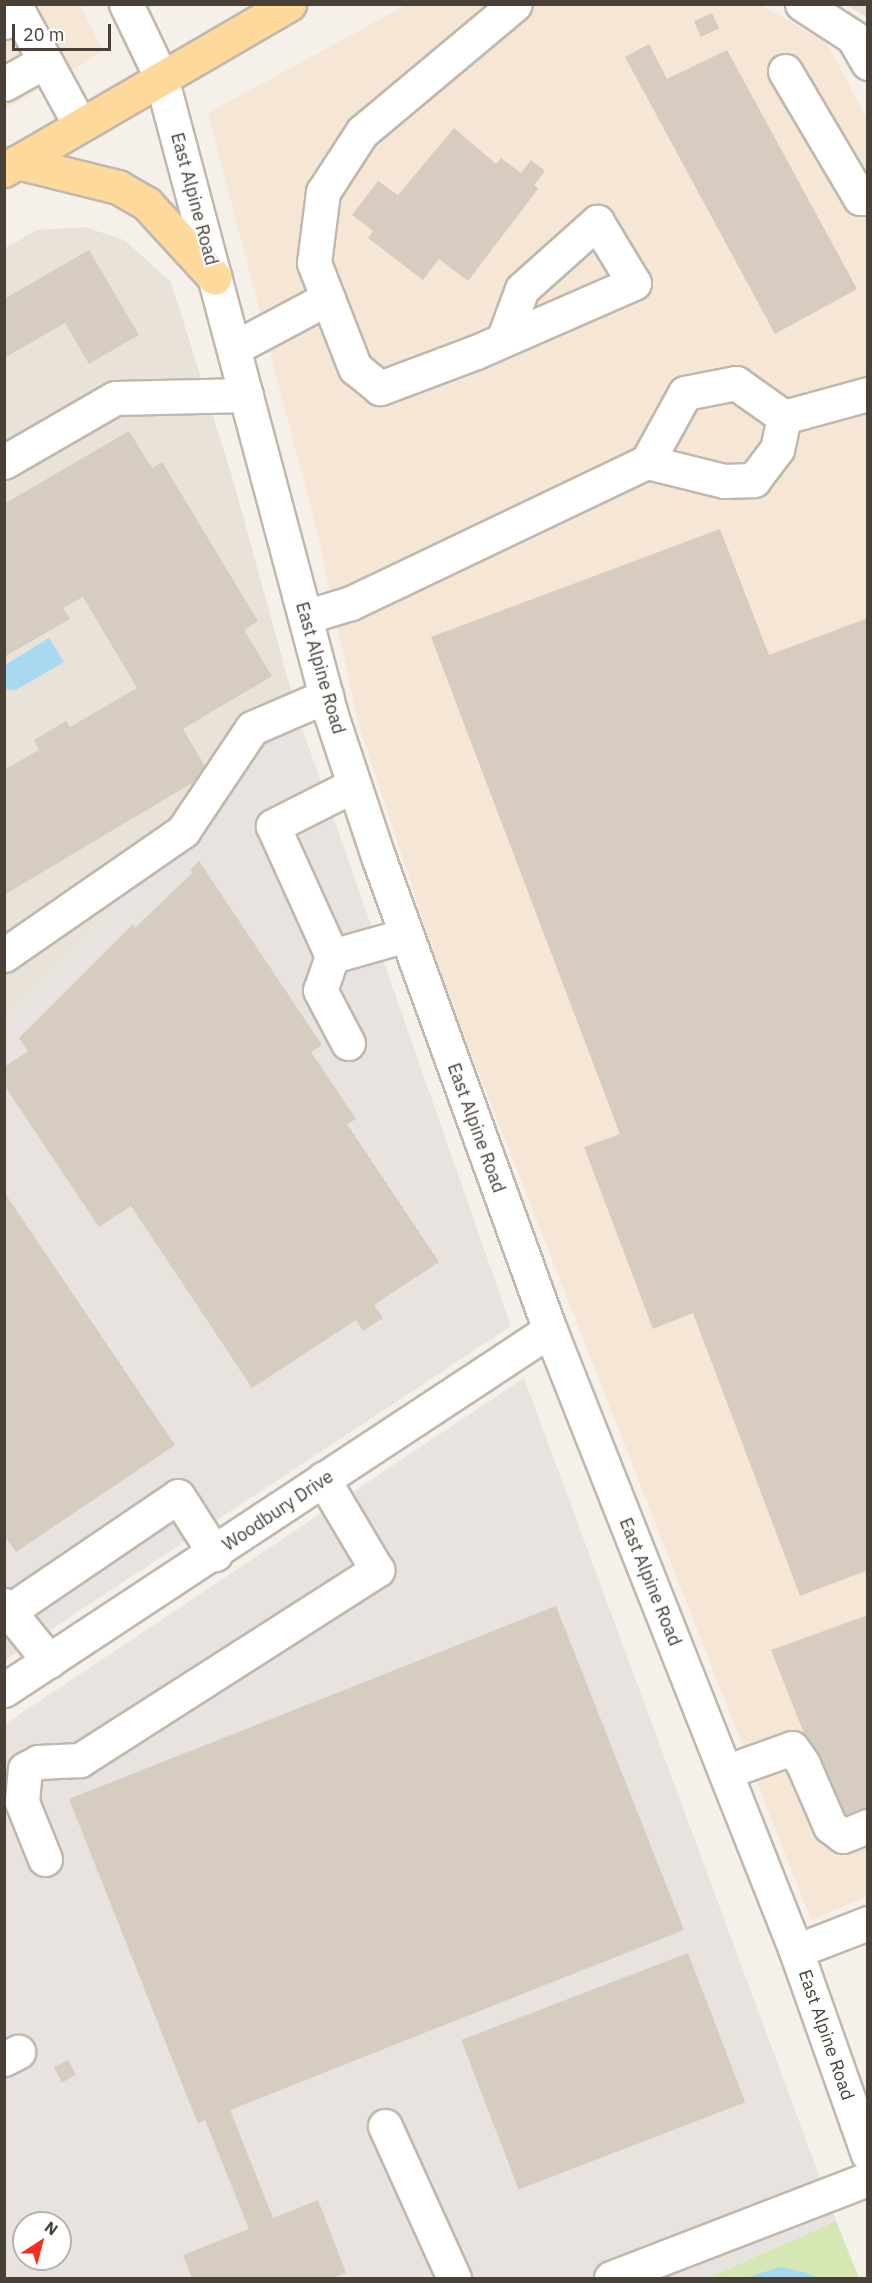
<!DOCTYPE html>
<style>
body{margin:0}
#map{position:relative;width:872px;height:2283px;overflow:hidden;background:#f5f1ea;font-family:"IBM Plex Sans",sans-serif}
div>[style]{position:absolute}
.residential>*{inset:0;background:#e9e2d9}
.commercial>*{inset:0;background:#f6e6d6}
.industrial>*{inset:0;background:#e8e3df}
.green>*{inset:0;background:#d5e8b4}
.water>*{inset:0;background:#a8d9f0}
.building>*{inset:0;background:#d7ccc0;transform-origin:0 0}
.roads{filter:drop-shadow(2px 0 #c1b8ad) drop-shadow(-2px 0 #c1b8ad) drop-shadow(0 2px #c1b8ad) drop-shadow(0 -2px #c1b8ad)}
.minor>*{height:33px;margin:-16.5px;padding:0 16.5px;transform-origin:16.5px;border-radius:16.5px;background:#fff}
.major>*{height:33px;margin:-16.5px;padding:0 16.5px;transform-origin:16.5px;border-radius:16.5px;background:#fdd99b}
span{translate:-50% -50%;white-space:nowrap;text-align:center;line-height:1.15;-webkit-text-stroke:4.5px #fff;paint-order:stroke}
.street-label{font-size:18px;color:#494138}
.frame{position:absolute;inset:0;border:6px solid #494138;pointer-events:none}
.north{position:absolute;left:12px;top:2211px;width:60px;height:60px;box-sizing:border-box;background:#fff;border:2px solid #b6b3af;border-radius:50%;rotate:36deg;font-size:16px;font-weight:700;line-height:24px;text-align:center;color:#494138}
.north::after{content:'';display:block;margin:auto;width:21px;height:27px;background:#f72d1f;clip-path:polygon(50% 0,100% 100%,50% 72%,0 100%)}
.scale{position:absolute;left:12px;top:24px;width:99px;height:27px;box-sizing:border-box;border:3px solid #494138;border-top:0;padding-left:8px;font-size:18px;line-height:21px;white-space:nowrap;color:#494138;-webkit-text-stroke:4px #fff;paint-order:stroke}
</style>
<div id="map">
<div class="residential">
<i style="clip-path:polygon(846px 5px,867px 5px,867px 20px,865px 16px)"></i>
<i style="clip-path:polygon(85px 227px,124px 240px,171px 282px,234px 483px,298px 716px,5px 1018px,5px 248px,37px 230px)"></i>
</div>
<div class="commercial">
<i style="clip-path:polygon(760px 4px,827px 43px,867px 119px,868px 1896px,811px 1920px,442px 979px,357px 718px,318px 536px,208px 113px,406px 5px)"></i>
<i style="clip-path:polygon(4px 5px,80px 5px,103px 51px,5px 110px)"></i>
</div>
<div class="industrial">
<i style="clip-path:polygon(298px 716px,511px 1326px,5px 1660px,5px 1018px)"></i>
<i style="clip-path:polygon(evenodd,524px 1378px,836px 2221px,708px 2278px,5px 2278px,5px 1724px,524px 1378px,24px 2223px,60px 2223px,60px 2259px,24px 2259px,24px 2223px)"></i>
</div>
<div class="green">
<i style="clip-path:polygon(836px 2221px,859px 2278px,708px 2278px)"></i>
</div>
<div class="water">
<i style="clip-path:polygon(49px 638px,64px 662px,16px 690px,5px 689px,5px 665px)"></i>
<i style="clip-path:polygon(779px 2267px,804px 2272px,819px 2278px,746px 2278px)"></i>
</div>
<div class="building">
<i style="left:712px;top:13px;width:17px;height:20px;rotate:65deg"></i>
<i style="clip-path:polygon(649px 44px,667px 79px,727px 50px,857px 289px,775px 334px,625px 57px)"></i>
<i style="clip-path:polygon(454px 128px,496px 164px,501px 158px,521px 173px,531px 160px,545px 171px,534px 185px,538px 189px,468px 281px,439px 259px,423px 280px,368px 238px,373px 231px,352px 215px,378px 181px,398px 195px)"></i>
<i style="clip-path:polygon(89px 250px,139px 335px,89px 364px,65px 323px,4px 358px,4px 299px)"></i>
<i style="clip-path:polygon(129px 431px,152px 468px,162px 462px,258px 621px,244px 630px,272px 676px,183px 729px,209px 773px,4px 895px,4px 770px,39px 750px,34px 740px,66px 721px,70px 727px,137px 688px,83px 597px,63px 608px,70px 619px,4px 657px,4px 504px)"></i>
<i style="clip-path:polygon(720px 529px,769px 655px,868px 618px,868px 1570px,800px 1596px,693px 1313px,653px 1329px,584px 1147px,620px 1134px,431px 637px)"></i>
<i style="clip-path:polygon(199px 861px,322px 1045px,311px 1052px,356px 1119px,347px 1124px,439px 1262px,374px 1305px,383px 1318px,363px 1331px,356px 1320px,252px 1388px,131px 1206px,99px 1227px,4px 1085px,4px 1067px,28px 1051px,19px 1038px,133px 924px,135px 928px,193px 872px,190px 870px)"></i>
<i style="clip-path:polygon(4px 1192px,175px 1445px,16px 1552px,4px 1535px)"></i>
<i style="clip-path:polygon(556px 1606px,684px 1930px,230px 2110px,273px 2218px,318px 2200px,346px 2273px,332px 2278px,192px 2278px,183px 2255px,249px 2229px,205px 2120px,198px 2124px,69px 1799px)"></i>
<i style="clip-path:polygon(868px 1615px,868px 1811px,839px 1822px,771px 1650px)"></i>
<i style="left:688px;top:1953px;width:160px;height:243px;rotate:69deg"></i>
<i style="left:68px;top:2060px;width:17px;height:16px;rotate:62deg"></i>
</div>
<div class="roads">
<div class="minor">
<i style="left:126px;top:4px;width:81px;rotate:64.4deg"></i>
<i style="left:161px;top:77px;width:660px;rotate:75.08deg"></i>
<i style="left:331px;top:715px;width:152px;rotate:71.6deg"></i>
<i style="left:379px;top:859px;width:501px;rotate:70.05deg"></i>
<i style="left:550px;top:1330px;width:668px;rotate:68.39deg"></i>
<i style="left:796px;top:1951px;width:215px;rotate:70.5deg"></i>
<i style="left:802px;top:4px;width:61px;rotate:32.9deg"></i>
<i style="left:853px;top:37px;width:30px;rotate:60deg"></i>
<i style="left:4px;top:22px;width:17px;rotate:-31deg"></i>
<i style="left:19px;top:13px;width:128px;rotate:61.4deg"></i>
<i style="left:785px;top:71px;width:147px;rotate:59.4deg"></i>
<i style="left:860px;top:198px;width:8px"></i>
<i style="left:4px;top:84px;width:47px;rotate:-29.3deg"></i>
<i style="left:503px;top:340px;width:54px;rotate:-69.6deg"></i>
<i style="left:522px;top:289px;width:101px;rotate:-41.8deg"></i>
<i style="left:597px;top:222px;width:71px;rotate:58.8deg"></i>
<i style="left:634px;top:283px;width:172px;rotate:156.4deg"></i>
<i style="left:476px;top:352px;width:103px;rotate:159.4deg"></i>
<i style="left:380px;top:388px;width:32px;rotate:-141deg"></i>
<i style="left:355px;top:368px;width:113px;rotate:-111.3deg"></i>
<i style="left:314px;top:263px;width:72px;rotate:-82.8deg"></i>
<i style="left:323px;top:192px;width:72px;rotate:-57deg"></i>
<i style="left:362px;top:132px;width:199px;rotate:-39.9deg"></i>
<i style="left:234px;top:348px;width:106px;rotate:-28deg"></i>
<i style="left:784px;top:417px;width:87px;rotate:-15.3deg"></i>
<i style="left:4px;top:462px;width:128px;rotate:-30deg"></i>
<i style="left:115px;top:398px;width:131px;rotate:-1.3deg"></i>
<i style="left:305px;top:617px;width:48px;rotate:-16.9deg"></i>
<i style="left:351px;top:603px;width:328px;rotate:-25.5deg"></i>
<i style="left:647px;top:462px;width:79px;rotate:-61.2deg"></i>
<i style="left:685px;top:393px;width:52px;rotate:-11.1deg"></i>
<i style="left:736px;top:383px;width:59px;rotate:35.3deg"></i>
<i style="left:784px;top:417px;width:33px;rotate:102deg"></i>
<i style="left:777px;top:449px;width:39px;rotate:127deg"></i>
<i style="left:754px;top:480px;width:30px;rotate:178deg"></i>
<i style="left:724px;top:481px;width:79px;rotate:-166.1deg"></i>
<i style="left:354px;top:785px;width:91px;rotate:153.2deg"></i>
<i style="left:273px;top:826px;width:143px;rotate:65.6deg"></i>
<i style="left:332px;top:956px;width:77px;rotate:-15.8deg"></i>
<i style="left:4px;top:955px;width:218px;rotate:-34.7deg"></i>
<i style="left:183px;top:831px;width:124px;rotate:-56.2deg"></i>
<i style="left:252px;top:728px;width:81px;rotate:-23.4deg"></i>
<i style="left:332px;top:956px;width:36px;rotate:109deg"></i>
<i style="left:320px;top:990px;width:60px;rotate:62.2deg"></i>
<i style="left:4px;top:1605px;width:72px;rotate:51.2deg"></i>
<i style="left:9px;top:1611px;width:204px;rotate:-34.2deg"></i>
<i style="left:178px;top:1496px;width:69px;rotate:57.5deg"></i>
<i style="left:4px;top:1690px;width:654px;rotate:-33.4deg"></i>
<i style="left:725px;top:1772px;width:71px;rotate:-19.7deg"></i>
<i style="left:792px;top:1748px;width:19px;rotate:55deg"></i>
<i style="left:803px;top:1764px;width:68px;rotate:66.5deg"></i>
<i style="left:830px;top:1826px;width:16px;rotate:38deg"></i>
<i style="left:843px;top:1836px;width:27px;rotate:-22deg"></i>
<i style="left:45px;top:1859px;width:61px;rotate:-112deg"></i>
<i style="left:22px;top:1802px;width:33px;rotate:-85deg"></i>
<i style="left:25px;top:1769px;width:15px;rotate:-28deg"></i>
<i style="left:38px;top:1762px;width:42px;rotate:-2.7deg"></i>
<i style="left:80px;top:1760px;width:353px;rotate:-32.6deg"></i>
<i style="left:377px;top:1570px;width:106px;rotate:-120.7deg"></i>
<i style="left:796px;top:1951px;width:77px;rotate:-21.3deg"></i>
<i style="left:4px;top:2059px;width:16px;rotate:-27deg"></i>
<i style="left:385px;top:2126px;width:167px;rotate:65.6deg"></i>
<i style="left:611px;top:2278px;width:275px;rotate:-21.1deg"></i>
</div>
<div class="major">
<i style="left:17px;top:162px;width:104px;rotate:13.9deg"></i>
<i style="left:118px;top:187px;width:34px;rotate:30deg"></i>
<i style="left:147px;top:204px;width:100px;rotate:47.4deg"></i>
<i style="left:4px;top:170px;width:330px;rotate:-30.2deg"></i>
</div>
</div>
<div class="street-label">
<span style="left:194px;top:199px;rotate:75deg">East Alpine Road</span>
<span style="left:320px;top:668px;rotate:74deg">East Alpine Road</span>
<span style="left:476px;top:1128px;rotate:70deg">East Alpine Road</span>
<span style="left:278px;top:1511px;rotate:-34deg">Woodbury Drive</span>
<span style="left:650px;top:1582px;rotate:68deg">East Alpine Road</span>
<span style="left:826px;top:2035px;rotate:71deg">East Alpine Road</span>
</div>
<div class="frame"></div>
<div class="north">N</div>
<div class="scale">20 m</div>
</div>
